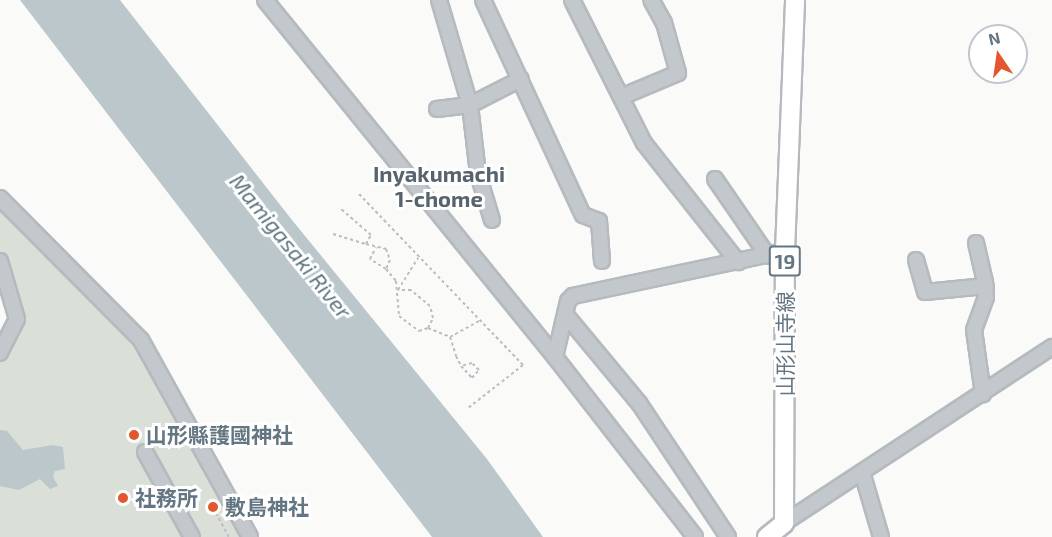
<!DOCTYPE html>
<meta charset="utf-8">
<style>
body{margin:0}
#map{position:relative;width:1052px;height:537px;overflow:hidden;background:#fafaf8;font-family:"Exo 2","Noto Sans JP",sans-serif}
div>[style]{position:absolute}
.green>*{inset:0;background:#dadfd7}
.water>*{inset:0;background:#bbc7cb}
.path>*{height:2px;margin-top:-1px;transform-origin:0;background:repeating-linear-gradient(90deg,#bbbfc2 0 3px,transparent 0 6px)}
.roads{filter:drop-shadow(2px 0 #b5babe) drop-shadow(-2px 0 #b5babe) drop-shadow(0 2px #b5babe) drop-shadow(0 -2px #b5babe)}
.minor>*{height:14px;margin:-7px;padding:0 7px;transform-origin:7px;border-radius:7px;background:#c3c8cc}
.major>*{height:18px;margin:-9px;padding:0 9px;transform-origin:9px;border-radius:9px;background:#fff}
.dots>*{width:16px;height:16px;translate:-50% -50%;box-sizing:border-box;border:3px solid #fff;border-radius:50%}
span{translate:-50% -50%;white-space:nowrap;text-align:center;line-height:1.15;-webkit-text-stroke:6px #fff;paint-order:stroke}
.shield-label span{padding:2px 4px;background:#fff;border:2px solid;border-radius:4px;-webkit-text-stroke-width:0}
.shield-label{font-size:20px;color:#657683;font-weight:700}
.street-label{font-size:21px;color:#657683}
.poi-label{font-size:21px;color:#657683;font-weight:700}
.left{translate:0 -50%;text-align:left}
.neighbourhood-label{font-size:22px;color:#57646e;font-weight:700}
.water-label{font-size:22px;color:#60757c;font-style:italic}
.north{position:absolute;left:968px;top:24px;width:60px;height:60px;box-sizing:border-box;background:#fff;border:2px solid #c1c8cd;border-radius:50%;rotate:347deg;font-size:16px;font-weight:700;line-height:24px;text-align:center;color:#657683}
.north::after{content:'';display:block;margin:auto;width:21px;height:27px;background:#e4572e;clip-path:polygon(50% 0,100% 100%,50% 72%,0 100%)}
</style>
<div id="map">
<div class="green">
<i style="clip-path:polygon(0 199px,137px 341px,244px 537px,0 537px,0 351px,17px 319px,0 261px)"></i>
</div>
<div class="water">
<i style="clip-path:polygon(20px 0,120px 0,292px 220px,487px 459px,543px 537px,432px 537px)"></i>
<i style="clip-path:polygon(0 430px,7px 431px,23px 450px,53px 445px,63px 447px,65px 469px,55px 471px,53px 477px,58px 486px,50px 489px,40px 479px,19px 490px,0 486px)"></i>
</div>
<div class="path">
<i style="left:359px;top:194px;width:237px;rotate:46.2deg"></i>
<i style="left:523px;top:365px;width:70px;rotate:142deg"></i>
<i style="left:333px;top:234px;width:34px;rotate:17deg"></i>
<i style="left:366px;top:244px;width:10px;rotate:-61deg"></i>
<i style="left:371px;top:235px;width:40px;rotate:-139deg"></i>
<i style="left:366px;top:244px;width:21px;rotate:14deg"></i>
<i style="left:386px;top:249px;width:12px;rotate:70deg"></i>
<i style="left:390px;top:260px;width:10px;rotate:114deg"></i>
<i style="left:386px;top:269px;width:19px;rotate:-148deg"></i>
<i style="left:370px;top:259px;width:13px;rotate:-63deg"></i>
<i style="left:386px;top:269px;width:16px;rotate:50deg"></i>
<i style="left:396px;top:281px;width:35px;rotate:85deg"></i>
<i style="left:399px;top:316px;width:25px;rotate:37deg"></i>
<i style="left:419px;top:331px;width:9px;rotate:-18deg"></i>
<i style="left:428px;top:328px;width:11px;rotate:-63deg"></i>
<i style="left:433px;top:318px;width:12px;rotate:-104deg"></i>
<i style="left:430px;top:306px;width:25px;rotate:-140deg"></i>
<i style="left:411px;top:290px;width:13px;rotate:180deg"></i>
<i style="left:398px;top:290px;width:38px;rotate:-58deg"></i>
<i style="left:428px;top:328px;width:24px;rotate:22deg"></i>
<i style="left:450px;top:337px;width:20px;rotate:72deg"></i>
<i style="left:456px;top:356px;width:11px;rotate:63deg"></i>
<i style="left:461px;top:366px;width:16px;rotate:47deg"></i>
<i style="left:472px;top:378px;width:11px;rotate:-49deg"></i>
<i style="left:479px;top:370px;width:10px;rotate:-135deg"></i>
<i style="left:472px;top:363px;width:11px;rotate:165deg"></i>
<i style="left:450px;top:337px;width:33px;rotate:-29deg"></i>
<i style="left:216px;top:513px;width:27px;rotate:62deg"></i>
</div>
<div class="roads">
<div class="minor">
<i style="left:265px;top:0;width:460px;rotate:50.9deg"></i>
<i style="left:555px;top:357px;width:228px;rotate:52.1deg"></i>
<i style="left:439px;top:0;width:109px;rotate:73.6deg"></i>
<i style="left:470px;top:105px;width:69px;rotate:83.4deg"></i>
<i style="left:478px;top:174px;width:48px;rotate:73.1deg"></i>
<i style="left:483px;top:0;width:237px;rotate:65.1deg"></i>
<i style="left:583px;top:215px;width:17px;rotate:21deg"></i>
<i style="left:599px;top:221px;width:40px;rotate:85.7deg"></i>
<i style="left:572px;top:0;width:160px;rotate:63.3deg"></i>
<i style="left:644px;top:143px;width:152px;rotate:51.7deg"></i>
<i style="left:621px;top:97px;width:62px;rotate:-22.8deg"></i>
<i style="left:678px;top:73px;width:52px;rotate:-105.6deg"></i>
<i style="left:664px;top:23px;width:26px;rotate:-119deg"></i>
<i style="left:437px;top:109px;width:33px;rotate:-7deg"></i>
<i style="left:470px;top:105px;width:57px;rotate:-27deg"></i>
<i style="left:715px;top:179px;width:93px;rotate:55.5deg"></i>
<i style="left:0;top:198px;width:200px;rotate:45.2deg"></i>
<i style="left:141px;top:340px;width:225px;rotate:61deg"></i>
<i style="left:976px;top:243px;width:40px;rotate:77deg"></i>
<i style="left:985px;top:282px;width:15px;rotate:86deg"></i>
<i style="left:986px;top:297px;width:35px;rotate:110deg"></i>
<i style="left:974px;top:330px;width:65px;rotate:82deg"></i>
<i style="left:916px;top:260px;width:33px;rotate:74deg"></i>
<i style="left:925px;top:292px;width:61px;rotate:-5.6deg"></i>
<i style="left:0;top:261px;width:60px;rotate:73.7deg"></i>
<i style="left:17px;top:319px;width:38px;rotate:117deg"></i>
<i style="left:565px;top:314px;width:116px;rotate:50.3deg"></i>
<i style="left:639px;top:403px;width:161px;rotate:56.4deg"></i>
<i style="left:555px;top:357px;width:57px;rotate:-76.9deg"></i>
<i style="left:568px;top:301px;width:7px;rotate:-45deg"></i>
<i style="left:573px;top:296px;width:217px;rotate:-12deg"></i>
<i style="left:145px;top:452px;width:97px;rotate:61.1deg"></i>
<i style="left:862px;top:472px;width:68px;rotate:73.7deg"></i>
<i style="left:784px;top:523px;width:321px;rotate:-33.3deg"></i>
</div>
<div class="major">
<i style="left:767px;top:537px;width:22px;rotate:-39deg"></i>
<i style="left:784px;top:523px;width:272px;rotate:-89.8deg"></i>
<i style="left:785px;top:251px;width:251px;rotate:-87.7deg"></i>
</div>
</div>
<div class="dots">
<i style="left:134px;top:435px;background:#e4572e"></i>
<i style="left:123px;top:498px;background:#e4572e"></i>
<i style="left:213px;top:507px;background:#e4572e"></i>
</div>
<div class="shield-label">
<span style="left:785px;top:261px">19</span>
</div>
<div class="street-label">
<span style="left:785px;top:344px;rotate:-90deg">山形山寺線</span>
</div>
<div class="poi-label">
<span class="left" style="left:146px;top:435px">山形縣護國神社</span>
<span class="left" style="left:135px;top:498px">社務所</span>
<span class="left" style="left:225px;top:507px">敷島神社</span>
</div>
<div class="neighbourhood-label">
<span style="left:439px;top:186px">Inyakumachi<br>1-chome</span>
</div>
<div class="water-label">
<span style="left:291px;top:246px;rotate:51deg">Mamigasaki River</span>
</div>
<div class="north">N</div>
</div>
